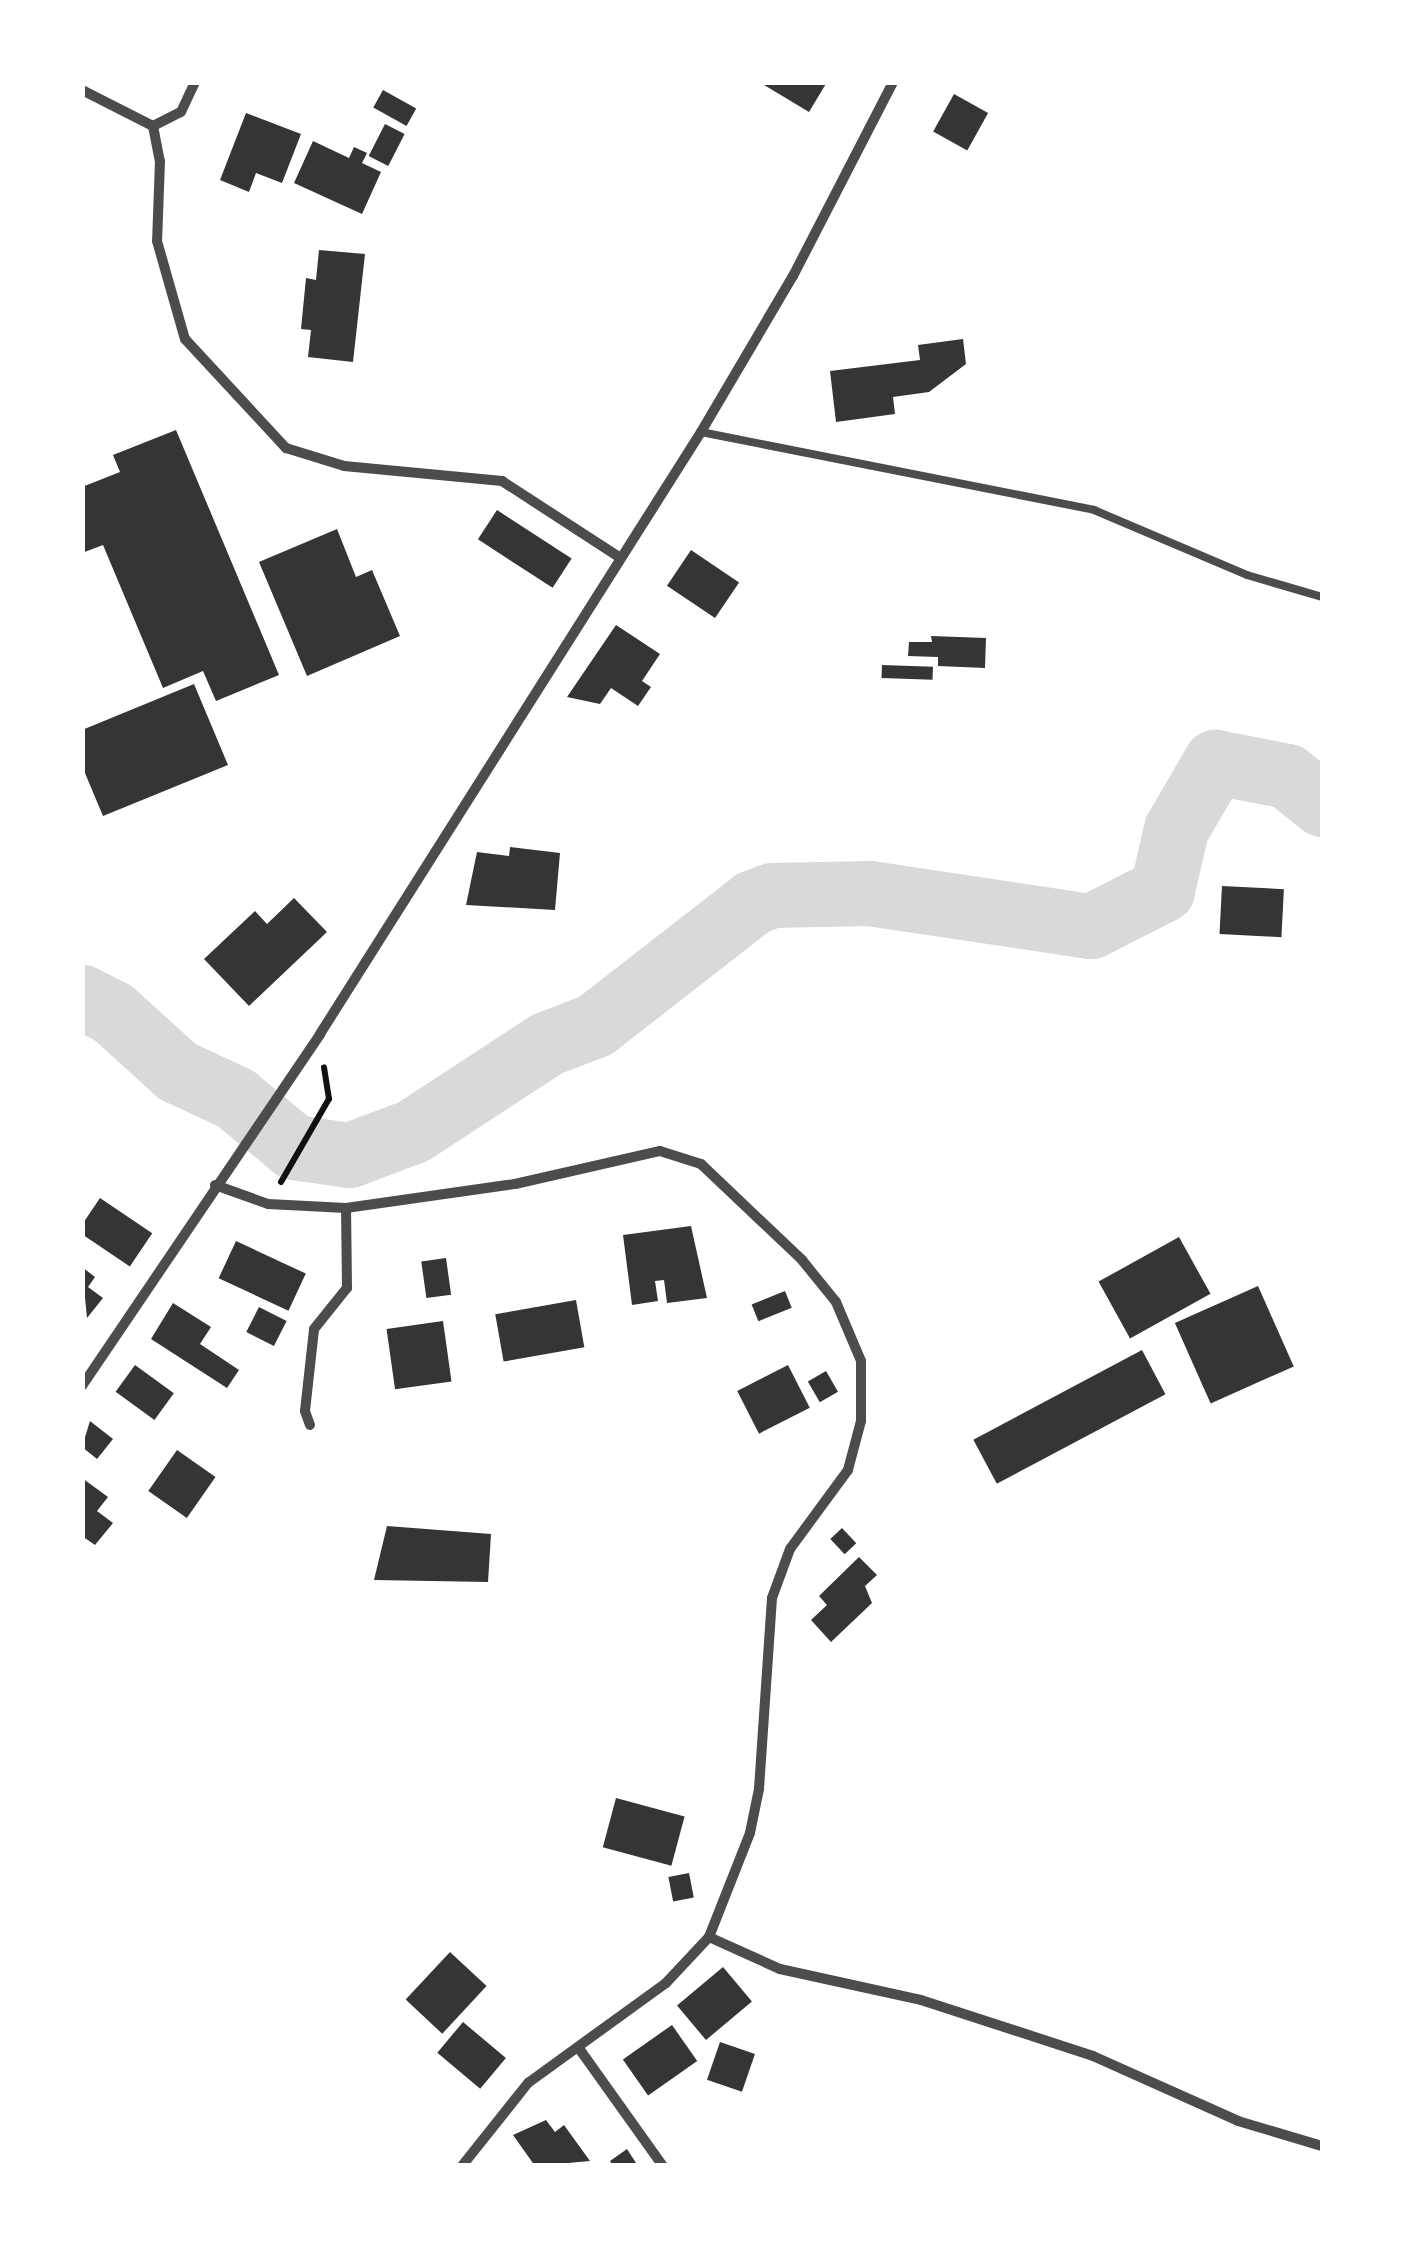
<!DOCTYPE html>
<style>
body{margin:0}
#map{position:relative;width:1405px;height:2248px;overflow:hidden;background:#fff;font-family:"IBM Plex Sans",sans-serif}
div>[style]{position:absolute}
.river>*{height:65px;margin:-32.5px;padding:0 32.5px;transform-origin:32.5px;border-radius:32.5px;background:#d9d9d9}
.building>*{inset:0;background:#353535;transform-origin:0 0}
.path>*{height:6px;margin:-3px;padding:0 3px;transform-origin:3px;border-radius:3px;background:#111}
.service>*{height:8px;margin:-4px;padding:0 4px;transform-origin:4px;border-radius:4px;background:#4c4c4c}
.minor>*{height:10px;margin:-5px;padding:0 5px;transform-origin:5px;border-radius:5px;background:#4c4c4c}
span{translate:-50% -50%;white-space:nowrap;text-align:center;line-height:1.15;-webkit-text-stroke:10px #fff;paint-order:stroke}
.frame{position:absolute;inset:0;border:85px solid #fff;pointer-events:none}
</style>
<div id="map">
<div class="river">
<i style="left:82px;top:997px;width:34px;rotate:27deg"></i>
<i style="left:112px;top:1012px;width:88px;rotate:42.2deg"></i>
<i style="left:177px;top:1071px;width:64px;rotate:25deg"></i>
<i style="left:235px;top:1098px;width:77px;rotate:39.7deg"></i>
<i style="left:294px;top:1147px;width:56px;rotate:8.3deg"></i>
<i style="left:349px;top:1155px;width:68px;rotate:-20.6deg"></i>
<i style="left:413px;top:1131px;width:159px;rotate:-33.2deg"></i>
<i style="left:546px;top:1044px;width:53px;rotate:-21.2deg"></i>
<i style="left:595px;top:1025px;width:200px;rotate:-37.9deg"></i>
<i style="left:753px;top:902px;width:20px;rotate:-20deg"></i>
<i style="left:772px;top:895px;width:97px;rotate:-1.2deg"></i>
<i style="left:869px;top:893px;width:224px;rotate:8.5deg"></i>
<i style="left:1091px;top:926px;width:80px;rotate:-26.9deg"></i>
<i style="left:1162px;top:890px;width:63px;rotate:-77.1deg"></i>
<i style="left:1176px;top:829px;width:78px;rotate:-59.8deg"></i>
<i style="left:1215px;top:762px;width:73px;rotate:11deg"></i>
<i style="left:1287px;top:776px;width:45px;rotate:38.7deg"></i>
</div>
<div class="building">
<i style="clip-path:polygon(759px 82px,827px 82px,809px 112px)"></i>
<i style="left:383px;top:90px;width:38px;height:20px;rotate:29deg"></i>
<i style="left:954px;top:94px;width:39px;height:43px;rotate:29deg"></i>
<i style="clip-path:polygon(246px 113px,301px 134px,282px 183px,256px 173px,249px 192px,220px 180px)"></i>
<i style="left:385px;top:124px;width:22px;height:36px;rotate:27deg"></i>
<i style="clip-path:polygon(313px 141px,349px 158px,354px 147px,367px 153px,362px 163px,381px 172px,362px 214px,294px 183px)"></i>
<i style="clip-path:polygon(319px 250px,365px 254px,353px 362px,308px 357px,311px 330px,301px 329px,306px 278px,316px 280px)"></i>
<i style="clip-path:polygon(963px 339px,966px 364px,929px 392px,893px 397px,895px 414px,836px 422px,830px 371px,920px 360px,918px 345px)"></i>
<i style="clip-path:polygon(176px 430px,279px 675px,216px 701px,203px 671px,163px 688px,103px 545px,82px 553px,82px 487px,120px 472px,113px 455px)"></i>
<i style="left:497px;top:510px;width:89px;height:35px;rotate:33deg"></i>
<i style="clip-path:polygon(337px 529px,356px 577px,372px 570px,400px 636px,307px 676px,259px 562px)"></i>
<i style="left:691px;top:550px;width:58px;height:43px;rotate:34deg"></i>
<i style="clip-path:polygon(616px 625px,660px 654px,642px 681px,651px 687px,638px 706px,611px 688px,600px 704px,567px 697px)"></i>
<i style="clip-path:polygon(931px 636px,986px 638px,985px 668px,938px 666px,938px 657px,908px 656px,909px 642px,932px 642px)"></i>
<i style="left:882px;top:665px;width:51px;height:13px;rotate:2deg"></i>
<i style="clip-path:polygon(194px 684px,228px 765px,103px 816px,82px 766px,82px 730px)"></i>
<i style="clip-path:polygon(510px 847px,560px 853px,555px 910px,466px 905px,477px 852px,509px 856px)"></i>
<i style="left:1222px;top:886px;width:62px;height:48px;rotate:3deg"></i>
<i style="clip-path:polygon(294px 898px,327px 932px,249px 1006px,204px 959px,255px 911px,267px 924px)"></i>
<i style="left:100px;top:1198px;width:63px;height:40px;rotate:34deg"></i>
<i style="clip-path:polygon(691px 1226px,707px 1298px,667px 1303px,664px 1280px,655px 1281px,658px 1301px,632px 1305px,623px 1235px)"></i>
<i style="left:1179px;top:1237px;width:65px;height:92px;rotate:61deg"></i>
<i style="left:236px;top:1241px;width:77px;height:41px;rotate:25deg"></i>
<i style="left:446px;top:1258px;width:37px;height:25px;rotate:82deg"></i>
<i style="clip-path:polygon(82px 1267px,95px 1277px,88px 1287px,103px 1298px,87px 1318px)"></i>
<i style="left:1258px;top:1286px;width:88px;height:91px;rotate:66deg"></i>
<i style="left:785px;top:1291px;width:18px;height:36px;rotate:68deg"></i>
<i style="left:576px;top:1300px;width:48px;height:82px;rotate:80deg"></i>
<i style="clip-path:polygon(173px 1303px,211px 1327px,200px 1344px,239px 1370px,227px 1388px,151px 1339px)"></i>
<i style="left:259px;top:1307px;width:31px;height:28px;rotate:27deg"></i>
<i style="left:443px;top:1321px;width:61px;height:57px;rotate:82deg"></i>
<i style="left:1142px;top:1350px;width:50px;height:191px;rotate:62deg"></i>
<i style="left:135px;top:1365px;width:48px;height:33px;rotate:36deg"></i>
<i style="left:788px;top:1365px;width:48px;height:57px;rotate:63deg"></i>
<i style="left:826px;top:1371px;width:24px;height:21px;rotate:60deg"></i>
<i style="clip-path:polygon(90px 1421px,113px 1439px,97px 1459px,82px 1447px)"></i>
<i style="left:177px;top:1450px;width:47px;height:50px;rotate:35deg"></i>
<i style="clip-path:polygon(82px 1478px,108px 1497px,97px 1511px,113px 1523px,95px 1545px,82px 1536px)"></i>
<i style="clip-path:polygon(387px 1526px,491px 1534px,488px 1582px,374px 1580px)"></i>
<i style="left:842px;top:1528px;width:21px;height:16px;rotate:47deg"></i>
<i style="clip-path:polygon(859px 1557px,877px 1575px,865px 1586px,872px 1603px,831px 1642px,811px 1620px,827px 1605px,819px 1596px)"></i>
<i style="left:616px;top:1798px;width:71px;height:51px;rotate:15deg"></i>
<i style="left:689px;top:1873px;width:25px;height:21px;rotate:79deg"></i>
<i style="left:450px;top:1952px;width:50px;height:65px;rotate:43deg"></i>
<i style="left:723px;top:1967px;width:45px;height:60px;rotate:50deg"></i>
<i style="left:463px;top:2022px;width:56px;height:40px;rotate:40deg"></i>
<i style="left:672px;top:2025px;width:44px;height:60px;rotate:55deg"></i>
<i style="left:720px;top:2042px;width:37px;height:40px;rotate:19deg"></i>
<i style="clip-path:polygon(546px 2120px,555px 2132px,564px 2125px,590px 2161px,535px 2166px,513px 2135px)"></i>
<i style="clip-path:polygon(627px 2149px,638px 2166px,613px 2166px,610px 2161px)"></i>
</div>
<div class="path">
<i style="left:281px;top:1182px;width:96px;rotate:-60deg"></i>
<i style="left:329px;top:1099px;width:32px;rotate:-99deg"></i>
</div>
<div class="service">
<i style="left:701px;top:432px;width:401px;rotate:11.2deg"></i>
<i style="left:1094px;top:510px;width:166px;rotate:23deg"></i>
<i style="left:1247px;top:575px;width:78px;rotate:16.3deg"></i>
</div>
<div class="minor">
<i style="left:82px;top:90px;width:80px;rotate:26.9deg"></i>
<i style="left:153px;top:126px;width:31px;rotate:-27deg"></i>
<i style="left:181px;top:112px;width:33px;rotate:-65deg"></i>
<i style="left:153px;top:126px;width:36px;rotate:79deg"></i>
<i style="left:160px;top:161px;width:80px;rotate:92.1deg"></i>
<i style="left:157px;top:241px;width:102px;rotate:74.1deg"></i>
<i style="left:185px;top:339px;width:149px;rotate:47.2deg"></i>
<i style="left:286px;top:448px;width:61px;rotate:17.2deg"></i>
<i style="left:344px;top:466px;width:159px;rotate:5.4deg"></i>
<i style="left:502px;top:481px;width:140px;rotate:33deg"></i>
<i style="left:215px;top:1185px;width:56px;rotate:19.7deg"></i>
<i style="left:268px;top:1204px;width:78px;rotate:2.9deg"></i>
<i style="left:346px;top:1208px;width:171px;rotate:-8.1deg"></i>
<i style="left:515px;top:1184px;width:149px;rotate:-12.8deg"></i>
<i style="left:660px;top:1151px;width:43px;rotate:17.6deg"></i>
<i style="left:701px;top:1164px;width:139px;rotate:43.5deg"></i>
<i style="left:802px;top:1260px;width:54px;rotate:51deg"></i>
<i style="left:836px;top:1302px;width:64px;rotate:67deg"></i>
<i style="left:861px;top:1361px;width:60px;rotate:90deg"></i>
<i style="left:861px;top:1421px;width:51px;rotate:104.9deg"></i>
<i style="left:848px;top:1470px;width:98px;rotate:126.3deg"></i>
<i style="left:790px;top:1549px;width:52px;rotate:110.2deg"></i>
<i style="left:772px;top:1598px;width:191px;rotate:93.9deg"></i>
<i style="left:759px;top:1789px;width:45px;rotate:101.6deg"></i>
<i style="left:750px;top:1833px;width:112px;rotate:111.5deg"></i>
<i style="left:709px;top:1937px;width:63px;rotate:133.1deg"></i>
<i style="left:666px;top:1983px;width:170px;rotate:144.1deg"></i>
<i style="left:528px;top:2083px;width:106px;rotate:128.5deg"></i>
<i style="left:82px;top:1386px;width:425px;rotate:-55.9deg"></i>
<i style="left:320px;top:1034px;width:712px;rotate:-57.67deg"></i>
<i style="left:701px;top:432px;width:181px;rotate:-59.5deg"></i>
<i style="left:793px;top:276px;width:218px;rotate:-62.7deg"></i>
<i style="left:310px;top:1425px;width:15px;rotate:-110deg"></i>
<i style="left:305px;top:1411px;width:82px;rotate:-83.7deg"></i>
<i style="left:314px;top:1329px;width:53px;rotate:-51.2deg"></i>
<i style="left:347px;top:1288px;width:80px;rotate:-90.7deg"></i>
<i style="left:709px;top:1937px;width:78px;rotate:24.3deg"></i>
<i style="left:780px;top:1969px;width:144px;rotate:12.4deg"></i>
<i style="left:921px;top:2000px;width:181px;rotate:18deg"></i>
<i style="left:1093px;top:2056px;width:159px;rotate:24.1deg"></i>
<i style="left:1238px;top:2121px;width:88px;rotate:16.6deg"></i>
<i style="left:578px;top:2047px;width:146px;rotate:54.5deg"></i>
</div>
<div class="frame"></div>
</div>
